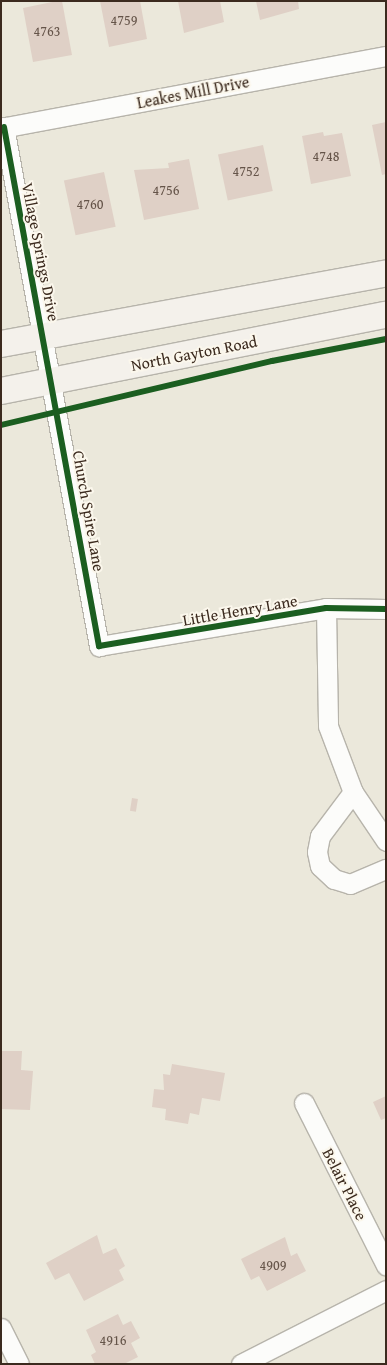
<!DOCTYPE html>
<style>
body{margin:0}
#map{position:relative;width:387px;height:1365px;overflow:hidden;background:#ebe8db;font-family:"Gentium Book Plus",serif}
div>[style]{position:absolute}
.building>*{inset:0;background:#dfd0c6;transform-origin:0 0}
.roads{filter:drop-shadow(1px 0 #b7b4ab) drop-shadow(-1px 0 #b7b4ab) drop-shadow(0 1px #b7b4ab) drop-shadow(0 -1px #b7b4ab)}
.minor>*{height:19px;margin:-9.5px;padding:0 9.5px;transform-origin:9.5px;border-radius:9.5px;background:#fcfcfa}
.secondary>*{height:26px;margin:-13px;padding:0 13px;transform-origin:13px;border-radius:13px;background:#f4f1eb}
.cycleway>*{height:6px;margin:-3px;padding:0 3px;transform-origin:3px;border-radius:3px;background:#1b5e20}
span{translate:-50% -50%;white-space:nowrap;text-align:center;line-height:1.15;-webkit-text-stroke:4px #fbf7ec;paint-order:stroke}
.number-label{font-size:14px;color:#655449}
.number-label span{-webkit-text-stroke-width:0}
.street-label{font-size:16px;color:#3b2a1e}
.frame{position:absolute;inset:0;border:2px solid #3b2a1e;pointer-events:none}
</style>
<div id="map">
<div class="building">
<i style="clip-path:polygon(57px 1px,62px 1px,72px 55px,33px 62px,23px 8px)"></i>
<i style="clip-path:polygon(100px 1px,140px 1px,147px 39px,109px 47px)"></i>
<i style="clip-path:polygon(178px 1px,220px 1px,224px 22px,184px 33px)"></i>
<i style="clip-path:polygon(256px 1px,298px 1px,299px 9px,260px 20px)"></i>
<i style="clip-path:polygon(386px 122px,386px 174px,382px 175px,372px 125px)"></i>
<i style="clip-path:polygon(323px 132px,324px 136px,342px 133px,351px 176px,311px 184px,302px 136px)"></i>
<i style="left:263px;top:145px;width:47px;height:46px;rotate:78deg"></i>
<i style="clip-path:polygon(189px 159px,199px 209px,144px 220px,134px 170px,169px 168px,168px 163px)"></i>
<i style="left:104px;top:172px;width:56px;height:41px;rotate:78deg"></i>
<i style="left:132px;top:798px;width:6px;height:13px;rotate:9deg"></i>
<i style="clip-path:polygon(1px 1051px,22px 1051px,21px 1070px,33px 1071px,30px 1110px,1px 1109px)"></i>
<i style="clip-path:polygon(172px 1064px,225px 1073px,220px 1101px,202px 1098px,199px 1115px,190px 1113px,188px 1124px,165px 1120px,166px 1109px,152px 1107px,154px 1089px,164px 1090px,163px 1074px,170px 1075px)"></i>
<i style="clip-path:polygon(386px 1096px,386px 1118px,381px 1120px,373px 1102px)"></i>
<i style="clip-path:polygon(97px 1235px,103px 1254px,116px 1248px,125px 1266px,119px 1270px,124px 1280px,84px 1301px,69px 1273px,55px 1280px,46px 1263px)"></i>
<i style="clip-path:polygon(285px 1237px,291px 1256px,297px 1253px,306px 1271px,267px 1291px,259px 1276px,251px 1280px,241px 1259px)"></i>
<i style="clip-path:polygon(118px 1314px,123px 1325px,131px 1321px,140px 1338px,131px 1343px,138px 1357px,124px 1364px,95px 1364px,91px 1355px,96px 1352px,86px 1330px)"></i>
</div>
<div class="roads">
<div class="minor">
<i style="left:4px;top:127px;width:528px;rotate:79.63deg"></i>
<i style="left:99px;top:646px;width:230px;rotate:-9.5deg"></i>
<i style="left:326px;top:608px;width:60px;rotate:1deg"></i>
<i style="left:1px;top:128px;width:392px;rotate:-10.6deg"></i>
<i style="left:326px;top:608px;width:118px;rotate:89deg"></i>
<i style="left:328px;top:726px;width:71px;rotate:69.3deg"></i>
<i style="left:353px;top:792px;width:59px;rotate:56deg"></i>
<i style="left:353px;top:792px;width:55px;rotate:126.9deg"></i>
<i style="left:320px;top:836px;width:16px;rotate:101deg"></i>
<i style="left:317px;top:852px;width:14px;rotate:78deg"></i>
<i style="left:320px;top:866px;width:19px;rotate:43deg"></i>
<i style="left:334px;top:879px;width:17px;rotate:17deg"></i>
<i style="left:350px;top:884px;width:39px;rotate:-23deg"></i>
<i style="left:304px;top:1103px;width:182px;rotate:63.2deg"></i>
<i style="left:1px;top:1328px;width:40px;rotate:63.4deg"></i>
<i style="left:241px;top:1364px;width:163px;rotate:-27deg"></i>
</div>
<div class="secondary">
<i style="left:1px;top:344px;width:391px;rotate:-10.4deg"></i>
<i style="left:1px;top:391px;width:392px;rotate:-11.2deg"></i>
</div>
</div>
<div class="cycleway">
<i style="left:4px;top:127px;width:528px;rotate:79.63deg"></i>
<i style="left:99px;top:646px;width:230px;rotate:-9.5deg"></i>
<i style="left:326px;top:608px;width:60px;rotate:1deg"></i>
<i style="left:1px;top:425px;width:278px;rotate:-13.3deg"></i>
<i style="left:272px;top:361px;width:116px;rotate:-10.9deg"></i>
</div>
<div class="number-label">
<span style="left:124px;top:20px">4759</span>
<span style="left:47px;top:31px">4763</span>
<span style="left:326px;top:156px">4748</span>
<span style="left:246px;top:171px">4752</span>
<span style="left:166px;top:190px">4756</span>
<span style="left:90px;top:204px">4760</span>
<span style="left:273px;top:1265px">4909</span>
<span style="left:113px;top:1340px">4916</span>
</div>
<div class="street-label">
<span style="left:193px;top:92px;rotate:-11deg">Leakes Mill Drive</span>
<span style="left:41px;top:252px;rotate:79deg">Village Springs Drive</span>
<span style="left:194px;top:353px;rotate:-11deg">North Gayton Road</span>
<span style="left:89px;top:511px;rotate:80deg">Church Spire Lane</span>
<span style="left:240px;top:610px;rotate:-10deg">Little Henry Lane</span>
<span style="left:345px;top:1184px;rotate:63deg">Belair Place</span>
</div>
<div class="frame"></div>
</div>
